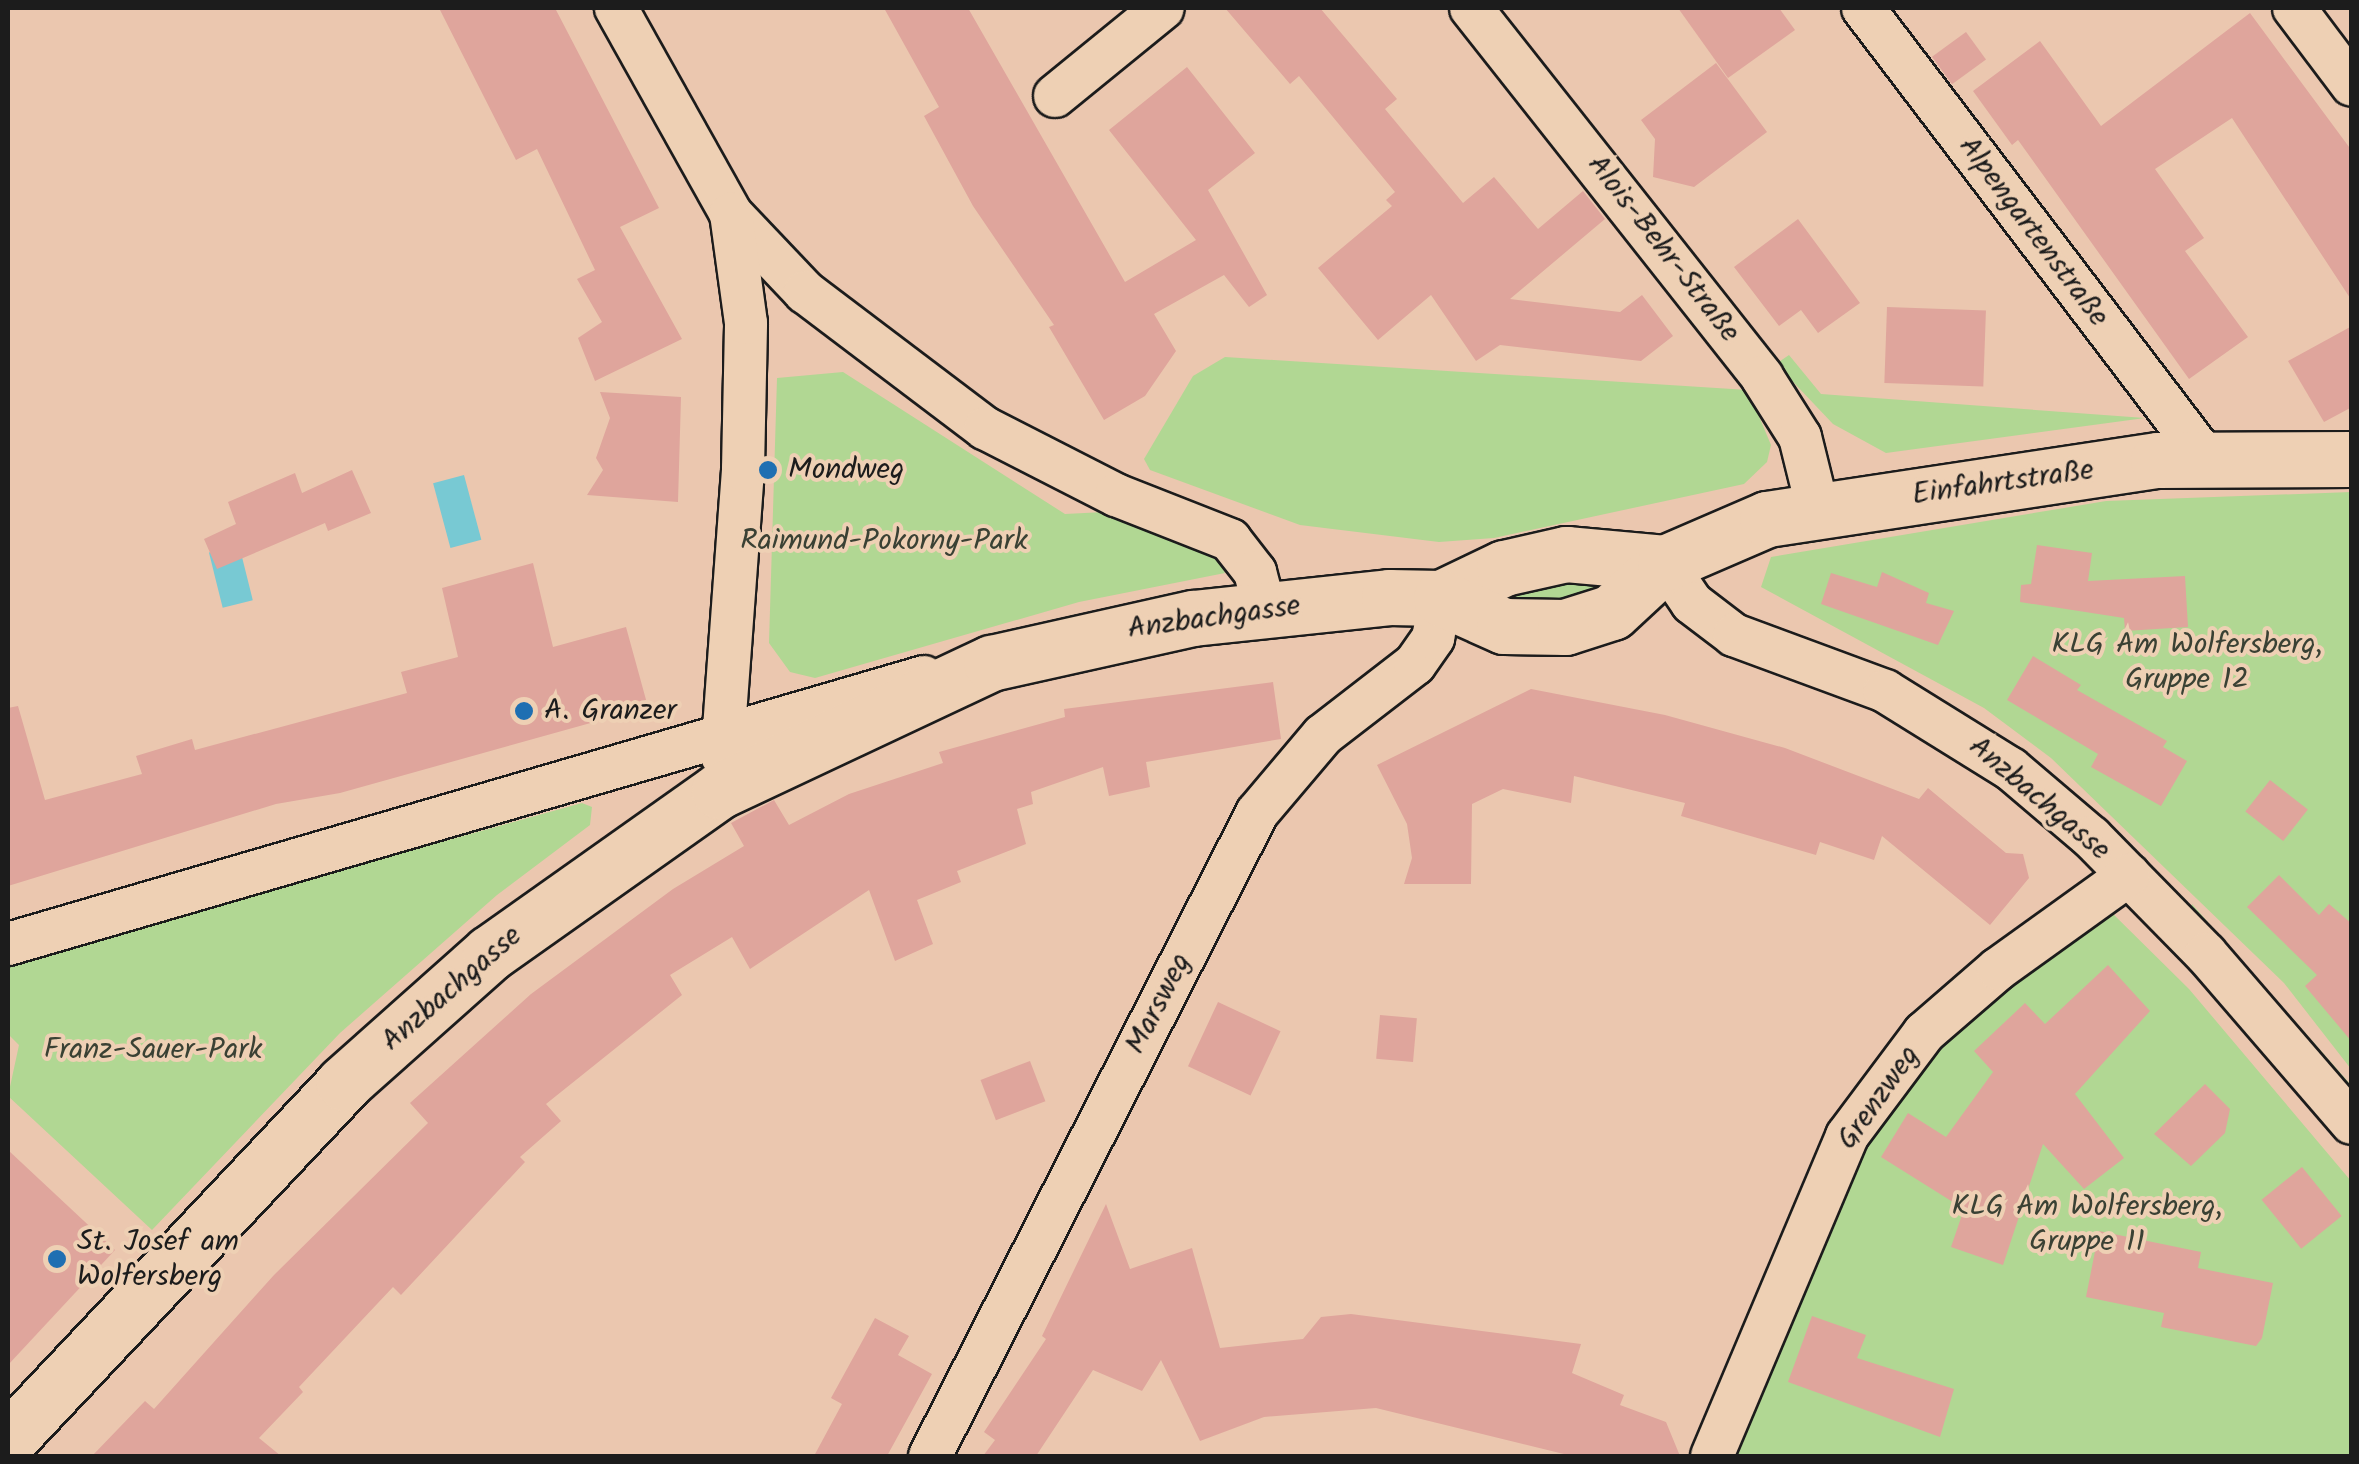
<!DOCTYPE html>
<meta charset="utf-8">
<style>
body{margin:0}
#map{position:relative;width:2359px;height:1464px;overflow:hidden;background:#ebc7af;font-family:Kalam,sans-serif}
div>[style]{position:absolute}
.green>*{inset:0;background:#b1d793}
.water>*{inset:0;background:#78c9d3;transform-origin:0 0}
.building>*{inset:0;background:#dfa59c;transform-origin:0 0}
.roads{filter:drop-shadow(2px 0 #1c1c1c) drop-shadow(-2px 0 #1c1c1c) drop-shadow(0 2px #1c1c1c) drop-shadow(0 -2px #1c1c1c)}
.street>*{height:42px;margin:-21px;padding:0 21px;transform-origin:21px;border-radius:21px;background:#eed0b4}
.secondary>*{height:55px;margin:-27.5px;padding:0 27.5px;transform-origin:27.5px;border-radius:27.5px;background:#eed0b4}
.dots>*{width:28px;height:28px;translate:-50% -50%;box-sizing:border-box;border:5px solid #eed0b4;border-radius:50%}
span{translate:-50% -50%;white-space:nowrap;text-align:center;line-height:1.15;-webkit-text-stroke:8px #eed0b4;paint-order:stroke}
.street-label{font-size:30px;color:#1c1c1c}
.poi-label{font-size:30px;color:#1c1c1c}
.left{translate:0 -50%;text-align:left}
.park-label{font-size:30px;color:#3a4134}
.frame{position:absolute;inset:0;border:10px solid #1c1c1c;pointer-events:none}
</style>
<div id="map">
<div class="green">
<i style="clip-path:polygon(1789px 355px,1821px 394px,2145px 418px,1886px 453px,1833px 424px,1776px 364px)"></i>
<i style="clip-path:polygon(1225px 357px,1748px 390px,1771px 445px,1767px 462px,1744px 484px,1494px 538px,1439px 542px,1300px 525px,1150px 470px,1144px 459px,1193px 376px)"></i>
<i style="clip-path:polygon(843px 372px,1065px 514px,1104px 512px,1216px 557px,1225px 573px,1079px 602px,815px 678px,790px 672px,769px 643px,777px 378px)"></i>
<i style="clip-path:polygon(2351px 492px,2351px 1069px,2284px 983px,2051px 758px,1984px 708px,1761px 587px,1771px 557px,2106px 501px)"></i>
<i style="clip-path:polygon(1511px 579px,1628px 584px,1516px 614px,1500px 585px)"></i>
<i style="clip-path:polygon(582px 803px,592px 807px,590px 825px,497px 895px,340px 1033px,152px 1230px,8px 1096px,19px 1045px,8px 1034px,8px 962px)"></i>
<i style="clip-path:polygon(2192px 904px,2351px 1085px,2351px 1108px,2191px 921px)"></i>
<i style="clip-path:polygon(2107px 908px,2189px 989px,2351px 1181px,2351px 1456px,1732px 1456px,1763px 1395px,1824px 1221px,1897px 1086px,2017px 968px)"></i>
</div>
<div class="water">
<i style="left:464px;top:475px;width:67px;height:32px;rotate:75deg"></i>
<i style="left:239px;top:545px;width:57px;height:31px;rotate:76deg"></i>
</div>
<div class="building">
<i style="clip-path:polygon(439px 8px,555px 8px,659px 208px,620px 227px,682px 339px,595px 381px,578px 338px,602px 322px,577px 279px,595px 270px,537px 149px,516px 160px)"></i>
<i style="clip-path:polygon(884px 8px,968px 8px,1125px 282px,1196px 240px,1109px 130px,1187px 67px,1255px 153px,1208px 190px,1267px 295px,1249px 307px,1224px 275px,1154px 314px,1176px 351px,1145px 396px,1104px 420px,1049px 327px,1054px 325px,973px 206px,924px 116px,939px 107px)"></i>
<i style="clip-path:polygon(1225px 8px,1320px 8px,1397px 99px,1385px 109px,1463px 203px,1494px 177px,1538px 229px,1583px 191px,1605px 219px,1510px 299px,1620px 312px,1642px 295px,1673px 336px,1641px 361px,1500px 345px,1476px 361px,1431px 295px,1378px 340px,1318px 268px,1392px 206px,1386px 200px,1395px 192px,1299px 76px,1290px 84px)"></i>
<i style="clip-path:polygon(1678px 8px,1779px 8px,1795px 30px,1728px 78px)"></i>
<i style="clip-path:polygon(2250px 13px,2352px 151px,2352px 301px,2232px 118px,2155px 169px,2204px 238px,2185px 251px,2248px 337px,2189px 379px,2018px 140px,2012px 145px,1973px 91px,2040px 41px,2101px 126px)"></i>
<i style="left:1966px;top:32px;width:34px;height:42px;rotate:54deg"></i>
<i style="clip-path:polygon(1716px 63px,1767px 132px,1694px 187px,1653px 177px,1655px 139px,1641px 120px)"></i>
<i style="clip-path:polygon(1798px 219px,1860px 303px,1818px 333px,1801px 310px,1779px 326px,1734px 267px)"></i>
<i style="left:1887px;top:307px;width:99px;height:76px;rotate:2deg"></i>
<i style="clip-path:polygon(2352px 326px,2352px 407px,2324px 422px,2288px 361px)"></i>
<i style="clip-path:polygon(600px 392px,681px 397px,678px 502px,587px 495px,603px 470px,596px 458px,610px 418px)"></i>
<i style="clip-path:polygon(352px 470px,371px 513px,328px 531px,325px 523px,217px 569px,204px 539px,236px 524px,228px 502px,295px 473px,302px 493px)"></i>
<i style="clip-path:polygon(2037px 545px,2092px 553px,2088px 581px,2185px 576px,2188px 627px,2125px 631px,2124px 618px,2020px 602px,2021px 585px,2031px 584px)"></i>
<i style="clip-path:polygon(533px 563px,553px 647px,626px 627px,648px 707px,340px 793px,276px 804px,8px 886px,8px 708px,18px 706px,45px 800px,142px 774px,136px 756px,192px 739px,195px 750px,407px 693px,401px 672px,458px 657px,442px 588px)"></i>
<i style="clip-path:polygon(1882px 572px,1929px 593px,1926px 603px,1954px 611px,1938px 645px,1821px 604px,1831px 573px,1877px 587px)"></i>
<i style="clip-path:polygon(2033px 656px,2081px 685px,2077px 690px,2167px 741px,2163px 747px,2187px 761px,2161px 806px,2091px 767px,2098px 754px,2007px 700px)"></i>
<i style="clip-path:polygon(1273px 682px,1281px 739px,1146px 762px,1150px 787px,1109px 796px,1103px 767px,1031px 792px,1033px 804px,1017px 809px,1026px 844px,957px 871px,961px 882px,917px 900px,933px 944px,895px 961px,869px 890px,750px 969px,732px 937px,670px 975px,682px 995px,546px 1104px,561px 1121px,520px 1157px,525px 1162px,401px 1295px,393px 1287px,299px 1387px,303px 1392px,259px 1438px,281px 1456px,92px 1456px,145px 1401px,154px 1409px,274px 1275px,428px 1123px,410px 1103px,531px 994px,673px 889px,744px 846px,731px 823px,774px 800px,789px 825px,849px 794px,943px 763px,939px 752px,1065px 717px,1064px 709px)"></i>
<i style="clip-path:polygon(1531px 689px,1665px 715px,1785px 748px,1919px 799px,1928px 788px,2006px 853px,2023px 854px,2029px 878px,1990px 925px,1882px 836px,1874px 860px,1820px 842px,1816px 855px,1681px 816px,1685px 803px,1574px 776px,1571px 803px,1503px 789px,1472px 804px,1471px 884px,1404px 884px,1412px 858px,1407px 824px,1377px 765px)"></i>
<i style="left:2270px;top:780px;width:48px;height:40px;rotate:38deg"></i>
<i style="clip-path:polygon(2279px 875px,2319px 915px,2329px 904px,2352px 924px,2352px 1042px,2305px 986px,2317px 975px,2247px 907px)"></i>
<i style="clip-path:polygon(2108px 965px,2150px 1011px,2075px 1094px,2124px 1158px,2084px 1189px,2043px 1144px,2003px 1265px,1951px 1247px,1964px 1209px,1881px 1157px,1908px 1113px,1946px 1137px,1993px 1072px,1974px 1051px,2025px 1003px,2045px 1024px)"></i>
<i style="left:1218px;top:1002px;width:69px;height:71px;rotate:25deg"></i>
<i style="left:1380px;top:1015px;width:37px;height:44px;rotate:5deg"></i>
<i style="left:1030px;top:1061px;width:43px;height:53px;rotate:69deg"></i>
<i style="clip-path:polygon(2205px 1084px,2230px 1109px,2225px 1133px,2191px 1166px,2154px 1134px)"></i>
<i style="clip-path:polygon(8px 1150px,115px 1250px,8px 1365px)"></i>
<i style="left:2302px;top:1167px;width:63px;height:52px;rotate:51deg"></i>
<i style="clip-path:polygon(1106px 1204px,1130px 1269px,1192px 1248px,1220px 1348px,1303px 1339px,1321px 1317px,1351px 1314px,1581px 1344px,1572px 1373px,1624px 1395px,1620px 1405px,1666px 1422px,1680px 1456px,1572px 1456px,1376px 1408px,1264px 1417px,1200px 1441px,1161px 1360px,1142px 1391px,1093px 1370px,1036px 1456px,983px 1456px,995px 1440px,984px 1432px,1046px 1339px,1042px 1336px)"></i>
<i style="clip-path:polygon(2099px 1231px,2201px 1252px,2198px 1268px,2273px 1283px,2262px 1338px,2256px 1346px,2161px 1327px,2164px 1313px,2086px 1297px)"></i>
<i style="clip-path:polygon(1812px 1316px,1866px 1335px,1857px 1358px,1954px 1389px,1940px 1437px,1788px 1382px)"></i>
<i style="clip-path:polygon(875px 1318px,909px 1336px,898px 1355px,932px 1374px,887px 1456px,814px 1456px,842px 1404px,831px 1398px)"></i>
</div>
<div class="roads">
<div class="street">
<i style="left:616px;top:8px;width:236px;rotate:60.8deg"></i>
<i style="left:731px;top:214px;width:108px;rotate:46.5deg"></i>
<i style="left:805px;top:292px;width:226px;rotate:37.1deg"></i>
<i style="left:985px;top:428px;width:147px;rotate:27.1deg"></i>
<i style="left:1116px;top:495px;width:123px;rotate:21.5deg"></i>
<i style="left:1230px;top:540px;width:41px;rotate:52deg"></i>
<i style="left:1255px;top:572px;width:38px;rotate:75deg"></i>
<i style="left:1471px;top:8px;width:470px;rotate:51.7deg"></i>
<i style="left:1762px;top:377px;width:71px;rotate:57.7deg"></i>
<i style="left:1800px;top:437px;width:75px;rotate:76.1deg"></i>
<i style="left:1863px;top:8px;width:563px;rotate:52.72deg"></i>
<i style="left:2294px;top:8px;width:96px;rotate:53deg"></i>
<i style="left:1055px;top:96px;width:139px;rotate:-39.2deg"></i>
<i style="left:1665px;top:563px;width:48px;rotate:56deg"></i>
<i style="left:1692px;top:603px;width:53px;rotate:37.3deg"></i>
<i style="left:1734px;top:635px;width:161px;rotate:20.3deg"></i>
<i style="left:1885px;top:691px;width:148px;rotate:31.8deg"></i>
<i style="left:2011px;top:769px;width:105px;rotate:40.4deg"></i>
<i style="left:2091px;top:837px;width:164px;rotate:45.5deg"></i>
<i style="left:2206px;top:954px;width:223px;rotate:49.2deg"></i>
<i style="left:722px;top:756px;width:288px;rotate:-85.8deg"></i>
<i style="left:743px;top:469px;width:146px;rotate:-88.8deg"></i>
<i style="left:746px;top:323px;width:110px;rotate:-97.8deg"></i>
<i style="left:8px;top:944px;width:954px;rotate:-16.25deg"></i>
<i style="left:930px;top:1456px;width:721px;rotate:-63.04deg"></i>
<i style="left:1257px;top:813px;width:102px;rotate:-49.8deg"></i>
<i style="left:1323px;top:735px;width:116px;rotate:-37.7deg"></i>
<i style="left:1415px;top:664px;width:32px;rotate:-55deg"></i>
<i style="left:1433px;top:638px;width:41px;rotate:-78.7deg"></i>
<i style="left:1712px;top:1456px;width:347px;rotate:-67.1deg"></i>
<i style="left:1847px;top:1136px;width:129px;rotate:-53.2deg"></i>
<i style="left:1924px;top:1033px;width:98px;rotate:-40.9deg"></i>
<i style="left:1998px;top:969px;width:161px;rotate:-35.7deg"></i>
</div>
<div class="secondary">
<i style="left:1441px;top:598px;width:70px;rotate:-25.5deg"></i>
<i style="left:1504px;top:568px;width:64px;rotate:-12.7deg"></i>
<i style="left:1566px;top:554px;width:99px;rotate:5.2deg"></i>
<i style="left:8px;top:1440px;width:490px;rotate:-46.7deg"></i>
<i style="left:344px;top:1083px;width:195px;rotate:-41.7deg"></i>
<i style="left:490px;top:953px;width:281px;rotate:-35.3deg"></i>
<i style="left:719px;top:791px;width:301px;rotate:-25.2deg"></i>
<i style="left:991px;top:663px;width:207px;rotate:-12.6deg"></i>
<i style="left:1193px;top:618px;width:197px;rotate:-6.1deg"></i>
<i style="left:1389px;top:597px;width:52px;rotate:1.1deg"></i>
<i style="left:1441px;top:598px;width:69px;rotate:24deg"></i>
<i style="left:1504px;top:626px;width:61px;rotate:0.9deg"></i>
<i style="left:1565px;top:627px;width:49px;rotate:-17.7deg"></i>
<i style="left:1612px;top:612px;width:72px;rotate:-42.8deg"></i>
<i style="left:1665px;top:563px;width:111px;rotate:-23.3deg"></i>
<i style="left:1767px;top:519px;width:395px;rotate:-8.6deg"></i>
<i style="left:2158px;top:460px;width:194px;rotate:-0.3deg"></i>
</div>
</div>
<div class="dots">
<i style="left:768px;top:470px;background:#1f6fb2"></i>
<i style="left:524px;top:711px;background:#1f6fb2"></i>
<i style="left:57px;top:1259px;background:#1f6fb2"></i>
</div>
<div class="street-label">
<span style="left:2033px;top:232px;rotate:53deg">Alpengartenstraße</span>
<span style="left:1663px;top:249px;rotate:52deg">Alois-Behr-Straße</span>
<span style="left:2003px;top:483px;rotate:-8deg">Einfahrtstraße</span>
<span style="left:1214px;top:618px;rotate:-8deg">Anzbachgasse</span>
<span style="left:2039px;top:799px;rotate:40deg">Anzbachgasse</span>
<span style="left:452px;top:989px;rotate:-41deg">Anzbachgasse</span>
<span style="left:1159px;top:1004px;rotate:-63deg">Marsweg</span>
<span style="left:1879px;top:1098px;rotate:-55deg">Grenzweg</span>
</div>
<div class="poi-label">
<span class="left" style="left:788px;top:470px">Mondweg</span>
<span class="left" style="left:544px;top:711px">A. Granzer</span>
<span class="left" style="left:77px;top:1259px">St. Josef am<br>Wolfersberg</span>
</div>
<div class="park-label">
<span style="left:884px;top:541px">Raimund-Pokorny-Park</span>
<span style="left:2187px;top:662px">KLG Am Wolfersberg,<br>Gruppe 12</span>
<span style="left:153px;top:1050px">Franz-Sauer-Park</span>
<span style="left:2087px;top:1224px">KLG Am Wolfersberg,<br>Gruppe 11</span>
</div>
<div class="frame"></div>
</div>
